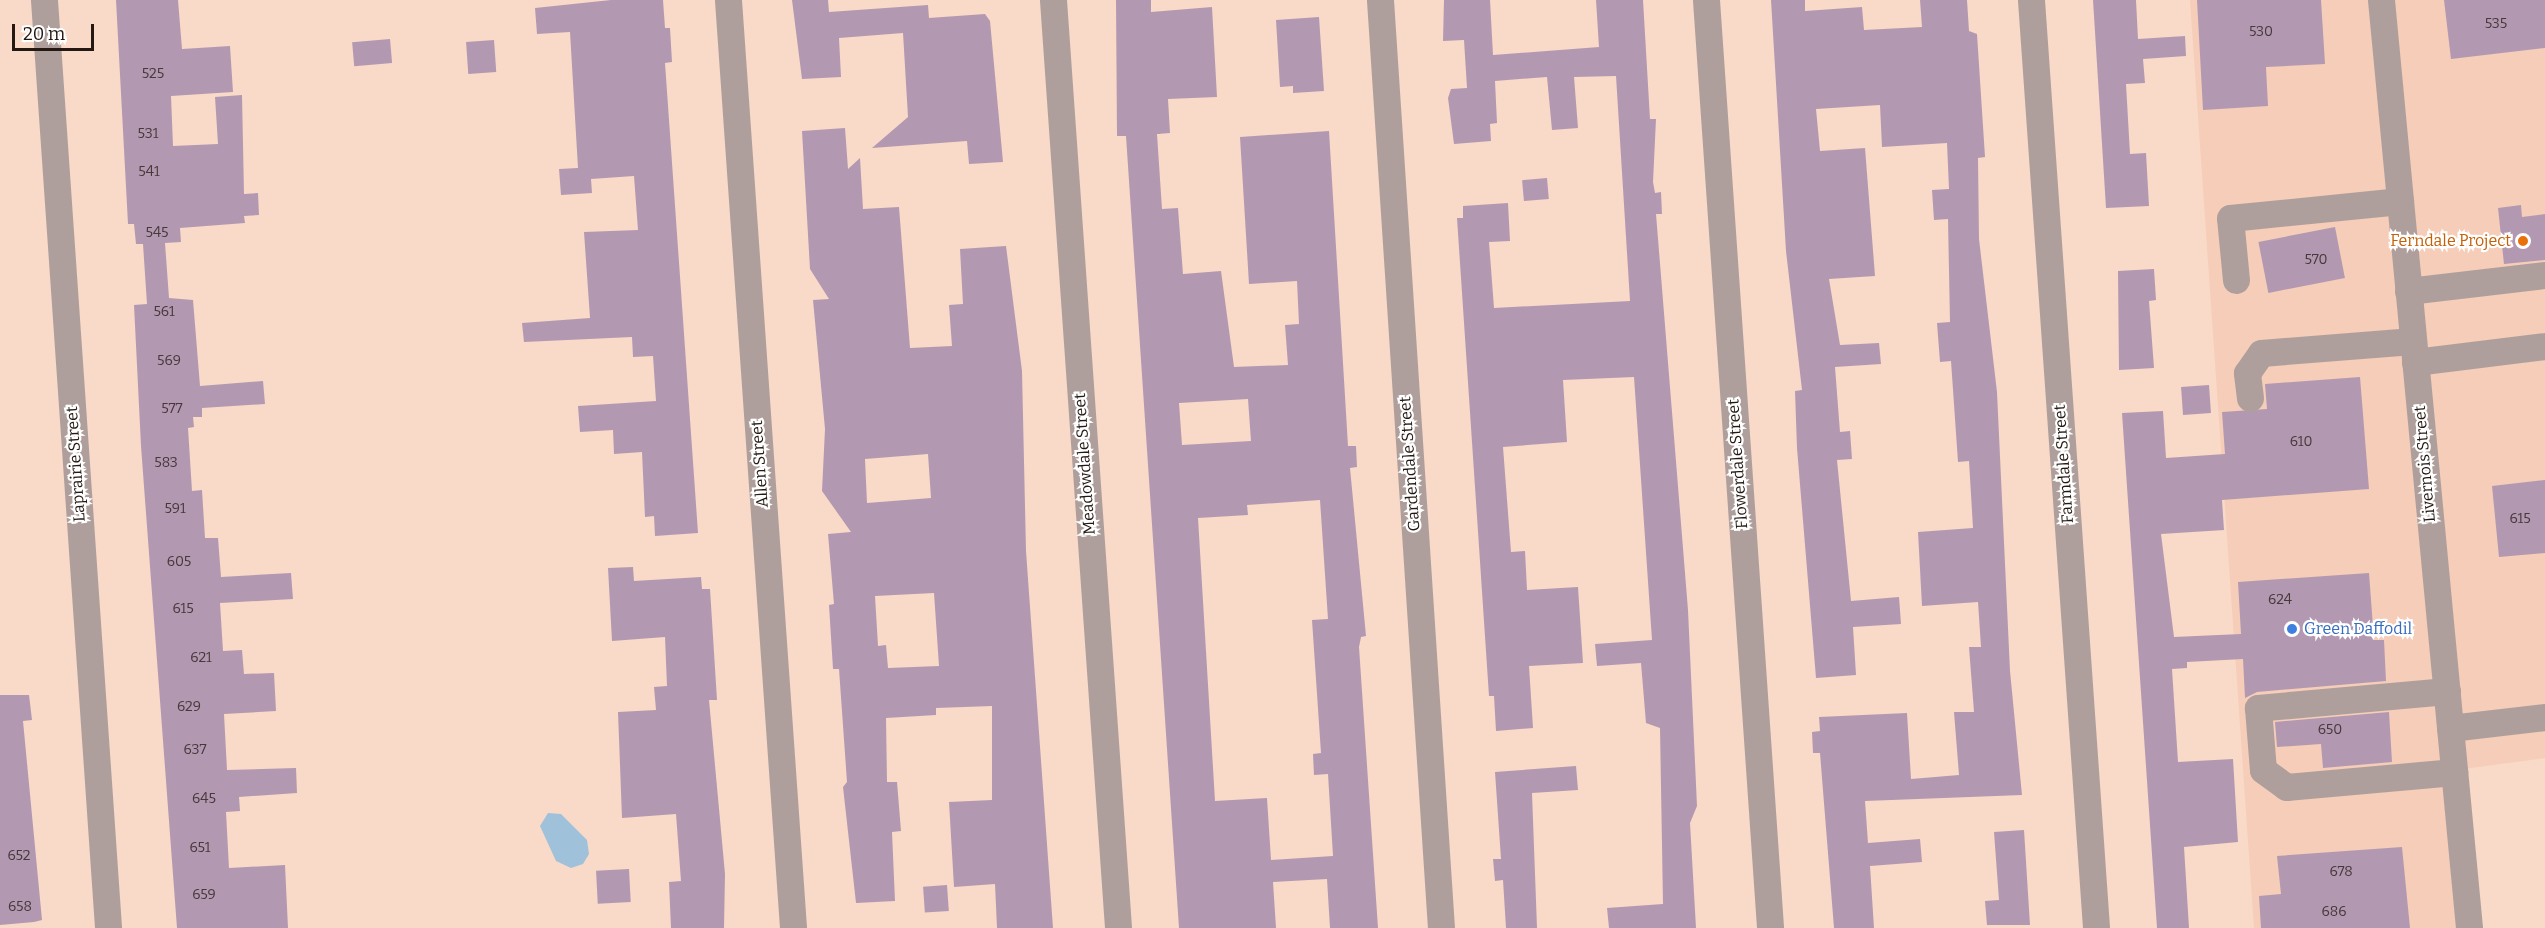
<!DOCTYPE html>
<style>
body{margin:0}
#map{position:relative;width:2545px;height:928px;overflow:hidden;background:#f9d9c8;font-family:Bitter,serif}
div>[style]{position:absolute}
.built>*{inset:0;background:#f5cdb8}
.water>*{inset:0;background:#9fc1d9}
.building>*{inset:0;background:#b299b1;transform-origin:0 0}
.minor>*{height:27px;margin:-13.5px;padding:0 13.5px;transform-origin:13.5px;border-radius:13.5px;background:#af9f9c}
.dots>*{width:16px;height:16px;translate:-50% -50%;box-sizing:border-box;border:3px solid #fff;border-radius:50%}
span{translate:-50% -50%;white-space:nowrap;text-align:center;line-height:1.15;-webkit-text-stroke:4.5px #fff;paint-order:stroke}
.number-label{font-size:14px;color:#47383a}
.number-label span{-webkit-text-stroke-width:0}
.food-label{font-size:16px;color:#c56008}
.right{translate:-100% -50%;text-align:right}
.street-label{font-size:16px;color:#231812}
.shop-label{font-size:16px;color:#366cbe}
.left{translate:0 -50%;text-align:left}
.scale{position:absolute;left:12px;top:24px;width:82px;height:27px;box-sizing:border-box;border:3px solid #231812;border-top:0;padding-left:8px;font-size:18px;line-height:21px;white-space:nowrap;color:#231812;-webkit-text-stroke:4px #fff;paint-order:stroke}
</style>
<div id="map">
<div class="built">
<i style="clip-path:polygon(2190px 0,2545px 0,2545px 758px,2456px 770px,2468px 928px,2254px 928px)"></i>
</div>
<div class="water">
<i style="clip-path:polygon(548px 813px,561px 814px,587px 840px,589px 854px,583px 864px,571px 868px,556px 861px,540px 826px)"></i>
</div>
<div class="building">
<i style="clip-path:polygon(116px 0,178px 0,182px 49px,230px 46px,233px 92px,171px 96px,173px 146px,218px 144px,215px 97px,242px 95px,244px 194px,258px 193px,259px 215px,244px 216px,245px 223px,180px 228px,181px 242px,165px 243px,169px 298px,193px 300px,200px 386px,263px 381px,265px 404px,202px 408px,202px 417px,193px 417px,194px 427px,188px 428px,192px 491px,202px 490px,205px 538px,218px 538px,221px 577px,291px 573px,293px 599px,220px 603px,223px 651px,242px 650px,244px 674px,274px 673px,276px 711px,224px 714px,227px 770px,296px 768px,297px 793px,239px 797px,240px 811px,226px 812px,229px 868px,285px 865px,288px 928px,177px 928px,141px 446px,134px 305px,147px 304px,143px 244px,136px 244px,134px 224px,128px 224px)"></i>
<i style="clip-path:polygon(611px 0,663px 0,665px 28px,670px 28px,672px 62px,665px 63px,698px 533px,655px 536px,654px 516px,645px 517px,642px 452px,614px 454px,613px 430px,580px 432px,578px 406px,656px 401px,653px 356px,633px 357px,632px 337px,524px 342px,522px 323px,590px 318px,584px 232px,638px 230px,634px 176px,591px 179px,592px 193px,561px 195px,559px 169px,578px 168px,570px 32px,537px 34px,535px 8px)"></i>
<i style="clip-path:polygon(792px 0,828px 0,829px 12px,928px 5px,929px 18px,985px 14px,990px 21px,1003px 162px,969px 164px,967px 141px,872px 148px,908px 117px,903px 33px,839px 38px,841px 77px,802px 79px)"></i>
<i style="clip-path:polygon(evenodd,1116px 0,1151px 0,1151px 12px,1212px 7px,1217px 97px,1168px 99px,1170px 133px,1157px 134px,1162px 209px,1178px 208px,1183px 274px,1221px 271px,1234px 367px,1288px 365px,1285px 325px,1299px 324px,1297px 281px,1249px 284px,1240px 137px,1329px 131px,1348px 446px,1356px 446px,1357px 467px,1350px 468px,1366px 636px,1361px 637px,1359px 647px,1378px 928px,1330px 928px,1327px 879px,1273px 882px,1276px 928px,1179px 928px,1126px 136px,1117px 136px,1116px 0,1248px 399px,1251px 441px,1182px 445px,1179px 403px,1248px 399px,1116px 0,1320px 500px,1328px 619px,1312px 620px,1321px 753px,1313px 754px,1314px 775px,1328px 774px,1333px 856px,1271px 860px,1267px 798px,1215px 801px,1198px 518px,1248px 515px,1247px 505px,1320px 500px)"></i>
<i style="clip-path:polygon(1444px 0,1490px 0,1493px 55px,1599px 47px,1596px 0,1643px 0,1650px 119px,1656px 119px,1653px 182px,1655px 193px,1661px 192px,1662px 214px,1656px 214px,1688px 610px,1697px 806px,1690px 823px,1696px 928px,1609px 928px,1607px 908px,1663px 904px,1660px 728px,1646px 723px,1641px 663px,1597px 666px,1595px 644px,1652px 640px,1634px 377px,1563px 380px,1567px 442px,1503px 447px,1511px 552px,1525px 551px,1527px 590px,1578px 587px,1583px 663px,1529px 666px,1533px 728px,1496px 731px,1494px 696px,1489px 696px,1457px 218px,1463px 218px,1463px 206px,1508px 203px,1510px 241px,1489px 242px,1494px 308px,1630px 301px,1616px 76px,1574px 77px,1578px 128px,1552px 130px,1547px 77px,1495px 81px,1497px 123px,1490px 124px,1491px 141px,1454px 144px,1448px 98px,1451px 89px,1467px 88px,1464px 40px,1443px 41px)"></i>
<i style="clip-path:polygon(1771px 0,1805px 0,1805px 11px,1862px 7px,1864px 30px,1922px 27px,1920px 0,1967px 0,1969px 31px,1977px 34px,1985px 157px,1978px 158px,1979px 239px,1997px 392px,2010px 671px,2022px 795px,1865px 801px,1868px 843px,1920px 839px,1922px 862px,1870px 866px,1874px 928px,1834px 928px,1820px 753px,1813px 753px,1812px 732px,1820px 731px,1819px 717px,1907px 713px,1911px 779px,1959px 775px,1954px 712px,1974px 712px,1969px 647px,1981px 647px,1978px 602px,1922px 606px,1918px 532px,1973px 528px,1969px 461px,1958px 462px,1951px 361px,1940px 362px,1937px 323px,1950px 322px,1948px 219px,1934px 220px,1932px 190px,1949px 189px,1947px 143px,1882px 147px,1880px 105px,1816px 109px,1820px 151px,1865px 148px,1875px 276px,1829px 279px,1840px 345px,1879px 343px,1881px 364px,1835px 367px,1840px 432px,1850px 431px,1852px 459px,1837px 460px,1851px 601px,1899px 597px,1901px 624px,1853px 627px,1856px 675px,1816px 678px,1797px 448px,1795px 391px,1802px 390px,1786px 251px)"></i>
<i style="clip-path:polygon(2093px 0,2136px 0,2138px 39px,2185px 36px,2186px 56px,2143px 59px,2145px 83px,2126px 84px,2130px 154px,2146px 153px,2149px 206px,2106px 208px)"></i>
<i style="clip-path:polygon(2197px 0,2321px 0,2325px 64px,2266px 67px,2268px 106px,2203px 110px)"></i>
<i style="clip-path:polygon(2444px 0,2545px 0,2545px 48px,2451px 59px)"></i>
<i style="clip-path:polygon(1319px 17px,1324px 91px,1293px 93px,1293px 86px,1280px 87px,1276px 20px)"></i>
<i style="left:390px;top:39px;width:24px;height:38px;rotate:85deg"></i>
<i style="left:494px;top:40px;width:32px;height:28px;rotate:86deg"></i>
<i style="clip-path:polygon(evenodd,845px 128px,848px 169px,860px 158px,863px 209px,899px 207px,910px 348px,952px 346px,949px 305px,963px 304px,960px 249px,1006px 246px,1022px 371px,1026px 551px,1053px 928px,997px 928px,995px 884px,954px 887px,949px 802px,992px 800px,992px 706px,936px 708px,936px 715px,886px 718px,887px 782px,897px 782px,901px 831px,892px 832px,895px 901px,856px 903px,843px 787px,847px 782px,839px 669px,833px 669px,829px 605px,834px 604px,828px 534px,851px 532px,822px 491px,825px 429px,813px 300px,829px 299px,810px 269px,802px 131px,845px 128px,928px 454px,931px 498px,867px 503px,865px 459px,928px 454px,845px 128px,934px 593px,939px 666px,888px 668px,886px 645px,878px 646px,875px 596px,934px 593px)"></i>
<i style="left:1547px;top:178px;width:21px;height:25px;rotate:85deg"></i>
<i style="clip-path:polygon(2521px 205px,2522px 217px,2545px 214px,2545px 260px,2504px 264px,2498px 208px)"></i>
<i style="left:2335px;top:227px;width:52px;height:78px;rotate:79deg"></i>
<i style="clip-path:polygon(2154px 269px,2156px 300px,2149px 301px,2154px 368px,2119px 370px,2118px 271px)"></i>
<i style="clip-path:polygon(2360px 377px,2369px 489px,2222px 500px,2224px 530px,2161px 534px,2174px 637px,2241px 634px,2238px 582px,2369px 573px,2374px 640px,2384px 640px,2386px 681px,2257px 692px,2245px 698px,2243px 659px,2187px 662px,2187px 668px,2172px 669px,2178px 762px,2233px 759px,2238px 842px,2184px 847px,2189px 928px,2157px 928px,2122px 413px,2163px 411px,2166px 458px,2225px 454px,2222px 412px,2267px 409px,2265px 384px)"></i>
<i style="left:2209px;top:385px;width:28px;height:28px;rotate:86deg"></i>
<i style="clip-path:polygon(2545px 480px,2545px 553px,2499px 557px,2492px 486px)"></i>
<i style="clip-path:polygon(633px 567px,634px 581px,701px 577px,702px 589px,710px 589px,717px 700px,709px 700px,725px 874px,724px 928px,671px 928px,669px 882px,681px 881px,676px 814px,622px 818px,618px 712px,656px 710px,654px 687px,667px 686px,665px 637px,612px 641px,608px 568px)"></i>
<i style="clip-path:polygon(0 695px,29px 695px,32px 720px,23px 721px,42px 920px,34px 922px,0 925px)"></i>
<i style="clip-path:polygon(2389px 712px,2392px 762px,2323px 768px,2321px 744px,2277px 747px,2275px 722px)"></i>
<i style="clip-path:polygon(1576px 766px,1578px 790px,1532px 793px,1537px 928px,1506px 928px,1503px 880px,1495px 881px,1493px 859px,1501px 859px,1495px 772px)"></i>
<i style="clip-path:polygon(2024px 830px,2030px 925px,1987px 925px,1985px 901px,1999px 900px,1994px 832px)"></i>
<i style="clip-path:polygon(2402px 847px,2410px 928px,2261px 928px,2259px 896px,2281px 894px,2277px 856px)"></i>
<i style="left:629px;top:869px;width:33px;height:33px;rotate:87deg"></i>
<i style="left:947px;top:885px;width:26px;height:24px;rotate:86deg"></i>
</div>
<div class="minor">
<i style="left:44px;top:0;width:930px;rotate:86.05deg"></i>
<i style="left:728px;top:0;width:930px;rotate:85.99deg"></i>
<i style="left:1053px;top:0;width:930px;rotate:85.99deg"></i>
<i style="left:1380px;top:0;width:930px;rotate:86.24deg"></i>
<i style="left:1706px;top:0;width:930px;rotate:86.05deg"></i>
<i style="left:2031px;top:0;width:930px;rotate:85.99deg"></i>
<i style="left:2381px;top:0;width:932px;rotate:84.58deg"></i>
<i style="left:2236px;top:280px;width:62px;rotate:-95.5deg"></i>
<i style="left:2230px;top:218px;width:171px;rotate:-5.7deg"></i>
<i style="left:2408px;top:291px;width:138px;rotate:-6.7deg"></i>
<i style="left:2415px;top:362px;width:131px;rotate:-7deg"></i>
<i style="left:2250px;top:398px;width:25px;rotate:-97deg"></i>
<i style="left:2247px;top:373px;width:24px;rotate:-55deg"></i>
<i style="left:2261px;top:353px;width:152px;rotate:-4.5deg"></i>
<i style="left:2447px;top:691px;width:190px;rotate:174.9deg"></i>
<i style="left:2258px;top:708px;width:62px;rotate:85.4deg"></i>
<i style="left:2263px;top:770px;width:29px;rotate:36deg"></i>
<i style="left:2286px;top:787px;width:169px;rotate:-5.1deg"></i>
<i style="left:2450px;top:728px;width:96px;rotate:-6.6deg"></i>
</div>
<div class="dots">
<i style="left:2523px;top:241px;background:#e8710a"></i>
<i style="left:2292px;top:629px;background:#3f7fe0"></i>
</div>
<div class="number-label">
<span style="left:2496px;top:24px">535</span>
<span style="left:2261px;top:32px">530</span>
<span style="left:153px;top:74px">525</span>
<span style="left:148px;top:134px">531</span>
<span style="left:149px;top:172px">541</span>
<span style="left:157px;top:233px">545</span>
<span style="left:2316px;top:260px">570</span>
<span style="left:164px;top:312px">561</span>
<span style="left:169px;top:361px">569</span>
<span style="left:172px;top:409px">577</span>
<span style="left:2301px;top:442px">610</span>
<span style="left:166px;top:463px">583</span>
<span style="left:175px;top:509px">591</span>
<span style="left:2520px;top:519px">615</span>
<span style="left:179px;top:562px">605</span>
<span style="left:2280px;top:600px">624</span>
<span style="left:183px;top:609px">615</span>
<span style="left:201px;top:658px">621</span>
<span style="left:189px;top:707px">629</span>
<span style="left:2330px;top:730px">650</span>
<span style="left:195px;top:750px">637</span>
<span style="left:204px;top:799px">645</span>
<span style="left:200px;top:848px">651</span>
<span style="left:19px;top:856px">652</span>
<span style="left:2341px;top:872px">678</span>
<span style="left:204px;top:895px">659</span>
<span style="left:20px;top:907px">658</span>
<span style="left:2334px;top:912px">686</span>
</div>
<div class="food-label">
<span class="right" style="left:2511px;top:241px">Ferndale Project</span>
</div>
<div class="street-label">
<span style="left:76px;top:464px;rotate:-94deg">Laprairie Street</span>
<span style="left:760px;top:464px;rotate:-94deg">Allen Street</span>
<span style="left:1085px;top:464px;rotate:-94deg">Meadowdale Street</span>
<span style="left:1410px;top:464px;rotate:-94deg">Gardendale Street</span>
<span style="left:1738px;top:464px;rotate:-94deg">Flowerdale Street</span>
<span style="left:2064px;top:464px;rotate:-94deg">Farmdale Street</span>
<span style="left:2425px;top:464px;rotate:-95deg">Livernois Street</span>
</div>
<div class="shop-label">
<span class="left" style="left:2304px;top:629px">Green Daffodil</span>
</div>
<div class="scale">20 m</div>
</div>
